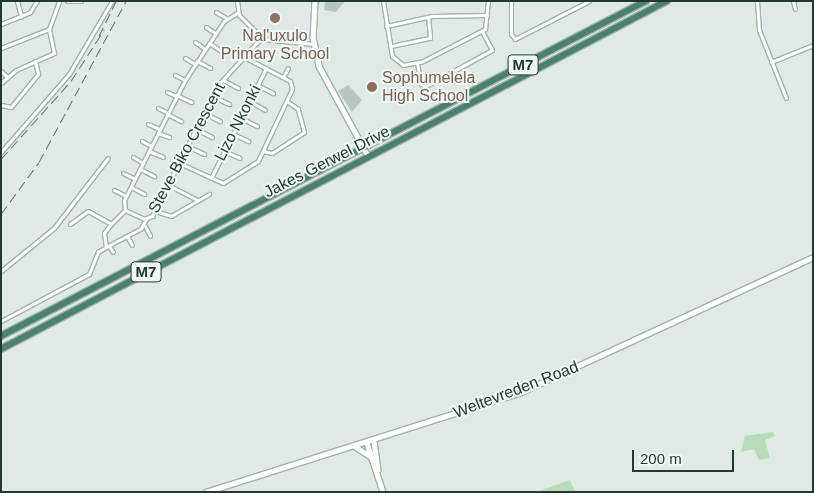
<!DOCTYPE html>
<style>
body{margin:0}
#map{position:relative;width:814px;height:493px;overflow:hidden;background:#dfeae3;font-family:Helvetica,sans-serif}
div>[style]{position:absolute}
.green>*{inset:0;background:#b8dbbc}
.building>*{inset:0;background:#b7c7bf}
.roads{filter:drop-shadow(1px 0 #a2b1a9) drop-shadow(-1px 0 #a2b1a9) drop-shadow(0 1px #a2b1a9) drop-shadow(0 -1px #a2b1a9)}
.minor>*{height:3px;margin:-1.5px;padding:0 1.5px;transform-origin:1.5px;border-radius:1.5px;background:#fff}
.tertiary>*{height:4.5px;margin:-2.25px;padding:0 2.25px;transform-origin:2.25px;border-radius:2.25px;background:#fff}
.trunk>*{height:5.5px;margin:-2.75px;padding:0 2.75px;transform-origin:2.75px;border-radius:2.75px;background:#49816b}
.rail>*{height:1px;margin-top:-0.5px;transform-origin:0;background:repeating-linear-gradient(90deg,#5b756a 0 10px,transparent 0 15px)}
.dots>*{width:14px;height:14px;translate:-50% -50%;box-sizing:border-box;border:2px solid #eff7f2;border-radius:50%}
span{translate:-50% -50%;white-space:nowrap;text-align:center;line-height:1.15;-webkit-text-stroke:4px #eff7f2;paint-order:stroke}
.shield-label span{padding:1px 4px;background:#eff7f2;border:1px solid;border-radius:4px;-webkit-text-stroke-width:0}
.shield-label{font-size:15px;color:#21392f;font-weight:700}
.education-label{font-size:16px;color:#785e54}
.left{translate:0 -50%;text-align:left}
.street-label{font-size:16px;color:#21392f}
.frame{position:absolute;inset:0;border:2px solid #21392f;pointer-events:none}
.scale{position:absolute;left:632px;top:450px;width:102px;height:22px;box-sizing:border-box;border:2px solid #21392f;border-top:0;padding-left:6px;font-size:15px;line-height:18px;white-space:nowrap;color:#21392f;-webkit-text-stroke:4px #eff7f2;paint-order:stroke}
</style>
<div id="map">
<div class="green">
<i style="clip-path:polygon(773px 432px,775px 436px,765px 440px,770px 458px,759px 460px,754px 449px,741px 452px,745px 436px)"></i>
<i style="clip-path:polygon(570px 480px,575px 492px,536px 492px)"></i>
</div>
<div class="building">
<i style="clip-path:polygon(325px 1px,345px 1px,336px 12px,324px 10px)"></i>
<i style="clip-path:polygon(348px 85px,362px 100px,352px 112px,338px 91px)"></i>
</div>
<div class="roads">
<div class="minor">
<i style="left:17px;top:1px;width:16px;rotate:75deg"></i>
<i style="left:67px;top:1px;width:14px"></i>
<i style="left:237px;top:1px;width:14px;rotate:82deg"></i>
<i style="left:239px;top:15px;width:34px;rotate:45deg"></i>
<i style="left:263px;top:39px;width:51px;rotate:5.6deg"></i>
<i style="left:383px;top:1px;width:56px;rotate:80.7deg"></i>
<i style="left:392px;top:56px;width:14px;rotate:39deg"></i>
<i style="left:403px;top:65px;width:20px;rotate:-11deg"></i>
<i style="left:423px;top:61px;width:70px;rotate:-27.3deg"></i>
<i style="left:485px;top:29px;width:28px;rotate:-84deg"></i>
<i style="left:511px;top:1px;width:33px;rotate:90deg"></i>
<i style="left:511px;top:34px;width:6px;rotate:51deg"></i>
<i style="left:515px;top:39px;width:83px;rotate:-27.2deg"></i>
<i style="left:757px;top:1px;width:29px;rotate:86deg"></i>
<i style="left:759px;top:30px;width:73px;rotate:68.3deg"></i>
<i style="left:793px;top:1px;width:8px;rotate:76deg"></i>
<i style="left:216px;top:12px;width:12px;rotate:31deg"></i>
<i style="left:237px;top:13px;width:15px;rotate:148deg"></i>
<i style="left:224px;top:21px;width:71px;rotate:123.5deg"></i>
<i style="left:185px;top:80px;width:135px;rotate:116.9deg"></i>
<i style="left:124px;top:200px;width:10px;rotate:84deg"></i>
<i style="left:125px;top:210px;width:21px;rotate:25deg"></i>
<i style="left:144px;top:219px;width:9px;rotate:-21deg"></i>
<i style="left:152px;top:216px;width:147px;rotate:-63.3deg"></i>
<i style="left:218px;top:85px;width:64px;rotate:-47.5deg"></i>
<i style="left:1px;top:24px;width:31px;rotate:-22deg"></i>
<i style="left:30px;top:12px;width:13px;rotate:-58deg"></i>
<i style="left:386px;top:26px;width:47px;rotate:-12.3deg"></i>
<i style="left:432px;top:16px;width:55px;rotate:-1deg"></i>
<i style="left:206px;top:27px;width:11px;rotate:34deg"></i>
<i style="left:195px;top:42px;width:12px;rotate:35deg"></i>
<i style="left:209px;top:43px;width:14px;rotate:34deg"></i>
<i style="left:391px;top:46px;width:40px;rotate:-12deg"></i>
<i style="left:430px;top:38px;width:21px;rotate:-95deg"></i>
<i style="left:1px;top:48px;width:52px;rotate:-21.6deg"></i>
<i style="left:49px;top:29px;width:30px;rotate:-70deg"></i>
<i style="left:185px;top:58px;width:12px;rotate:31deg"></i>
<i style="left:197px;top:61px;width:15px;rotate:28deg"></i>
<i style="left:771px;top:62px;width:45px;rotate:-22deg"></i>
<i style="left:417px;top:63px;width:21px;rotate:79deg"></i>
<i style="left:421px;top:84px;width:5px;rotate:22deg"></i>
<i style="left:426px;top:86px;width:75px;rotate:-28.6deg"></i>
<i style="left:492px;top:50px;width:21px;rotate:-118deg"></i>
<i style="left:1px;top:71px;width:8px;rotate:45deg"></i>
<i style="left:175px;top:75px;width:11px;rotate:27deg"></i>
<i style="left:283px;top:77px;width:10px;rotate:-61deg"></i>
<i style="left:223px;top:80px;width:17px;rotate:28deg"></i>
<i style="left:1px;top:83px;width:20px;rotate:-41deg"></i>
<i style="left:16px;top:70px;width:42px;rotate:-24.1deg"></i>
<i style="left:54px;top:53px;width:25px;rotate:-102deg"></i>
<i style="left:257px;top:85px;width:18px;rotate:27deg"></i>
<i style="left:167px;top:92px;width:10px;rotate:24deg"></i>
<i style="left:176px;top:95px;width:17px;rotate:25deg"></i>
<i style="left:212px;top:96px;width:19px;rotate:25deg"></i>
<i style="left:249px;top:101px;width:18px;rotate:29deg"></i>
<i style="left:1px;top:105px;width:10px;rotate:11deg"></i>
<i style="left:11px;top:107px;width:43px;rotate:-50.7deg"></i>
<i style="left:38px;top:74px;width:13px;rotate:-103deg"></i>
<i style="left:158px;top:108px;width:11px;rotate:27deg"></i>
<i style="left:204px;top:113px;width:18px;rotate:27deg"></i>
<i style="left:167px;top:114px;width:16px;rotate:27deg"></i>
<i style="left:241px;top:118px;width:18px;rotate:27deg"></i>
<i style="left:148px;top:124px;width:12px;rotate:24deg"></i>
<i style="left:196px;top:129px;width:18px;rotate:27deg"></i>
<i style="left:158px;top:133px;width:12px;rotate:20deg"></i>
<i style="left:233px;top:134px;width:17px;rotate:25deg"></i>
<i style="left:142px;top:141px;width:10px;rotate:29deg"></i>
<i style="left:187px;top:146px;width:19px;rotate:25deg"></i>
<i style="left:149px;top:151px;width:15px;rotate:23deg"></i>
<i style="left:224px;top:151px;width:17px;rotate:24deg"></i>
<i style="left:263px;top:151px;width:9px;rotate:13deg"></i>
<i style="left:272px;top:153px;width:38px;rotate:-33deg"></i>
<i style="left:304px;top:132px;width:24px;rotate:-105deg"></i>
<i style="left:298px;top:109px;width:12px;rotate:-145deg"></i>
<i style="left:1px;top:152px;width:103px;rotate:-48.9deg"></i>
<i style="left:69px;top:74px;width:85px;rotate:-59.5deg"></i>
<i style="left:133px;top:157px;width:12px;rotate:31deg"></i>
<i style="left:179px;top:163px;width:48px;rotate:24.4deg"></i>
<i style="left:223px;top:183px;width:41px;rotate:-32.2deg"></i>
<i style="left:258px;top:161px;width:80px;rotate:-64.7deg"></i>
<i style="left:292px;top:89px;width:8px;rotate:-104deg"></i>
<i style="left:290px;top:81px;width:52px;rotate:-152.4deg"></i>
<i style="left:140px;top:169px;width:16px;rotate:27deg"></i>
<i style="left:123px;top:173px;width:13px;rotate:27deg"></i>
<i style="left:211px;top:178px;width:123px;rotate:-63.4deg"></i>
<i style="left:168px;top:185px;width:33px;rotate:27deg"></i>
<i style="left:131px;top:187px;width:15px;rotate:28deg"></i>
<i style="left:114px;top:190px;width:13px;rotate:27deg"></i>
<i style="left:155px;top:211px;width:17px;rotate:17deg"></i>
<i style="left:171px;top:216px;width:44px;rotate:-30.1deg"></i>
<i style="left:70px;top:224px;width:22px;rotate:-36deg"></i>
<i style="left:88px;top:211px;width:26px;rotate:29deg"></i>
<i style="left:111px;top:224px;width:20px;rotate:-45deg"></i>
<i style="left:111px;top:224px;width:11px;rotate:128deg"></i>
<i style="left:104px;top:233px;width:14px;rotate:82deg"></i>
<i style="left:106px;top:247px;width:40px;rotate:-28deg"></i>
<i style="left:141px;top:228px;width:10px;rotate:-61deg"></i>
<i style="left:145px;top:226px;width:11px;rotate:63deg"></i>
<i style="left:127px;top:236px;width:10px;rotate:61deg"></i>
<i style="left:109px;top:246px;width:7px;rotate:56deg"></i>
<i style="left:1px;top:271px;width:68px;rotate:-39.1deg"></i>
<i style="left:54px;top:228px;width:88px;rotate:-52.4deg"></i>
<i style="left:1px;top:321px;width:100px;rotate:-28.1deg"></i>
<i style="left:89px;top:274px;width:24px;rotate:-68deg"></i>
<i style="left:98px;top:252px;width:9px;rotate:-32deg"></i>
</div>
<div class="tertiary">
<i style="left:315px;top:1px;width:36px;rotate:93deg"></i>
<i style="left:313px;top:37px;width:30px;rotate:78deg"></i>
<i style="left:319px;top:66px;width:102px;rotate:61.4deg"></i>
<i style="left:374px;top:441px;width:29px;rotate:82deg"></i>
<i style="left:367px;top:443px;width:52px;rotate:71.9deg"></i>
<i style="left:356px;top:447px;width:17px;rotate:33deg"></i>
<i style="left:206px;top:492px;width:330px;rotate:-17.6deg"></i>
<i style="left:521px;top:392px;width:322px;rotate:-24.8deg"></i>
</div>
<div class="trunk">
<i style="left:1px;top:336px;width:727px;rotate:-27.45deg"></i>
<i style="left:1px;top:349px;width:751px;rotate:-27.59deg"></i>
</div>
</div>
<div class="rail">
<i style="left:99px;top:36px;width:39px;rotate:-64deg"></i>
<i style="left:1px;top:159px;width:105px;rotate:-48.1deg"></i>
<i style="left:71px;top:81px;width:61px;rotate:-57.1deg"></i>
<i style="left:1px;top:214px;width:64px;rotate:-53.8deg"></i>
<i style="left:39px;top:162px;width:183px;rotate:-61.6deg"></i>
</div>
<div class="dots">
<i style="left:275px;top:18px;background:#8d6e63"></i>
<i style="left:372px;top:87px;background:#8d6e63"></i>
</div>
<div class="shield-label">
<span style="left:523px;top:65px">M7</span>
<span style="left:146px;top:272px">M7</span>
</div>
<div class="education-label">
<span style="left:275px;top:45px">Nal'uxulo<br>Primary School</span>
<span class="left" style="left:382px;top:87px">Sophumelela<br>High School</span>
</div>
<div class="street-label">
<span style="left:238px;top:123px;rotate:-63deg">Lizo Nkonki</span>
<span style="left:187px;top:148px;rotate:-62deg">Steve Biko Crescent</span>
<span style="left:327px;top:162px;rotate:-27deg">Jakes Gerwel Drive</span>
<span style="left:516px;top:390px;rotate:-21deg">Weltevreden Road</span>
</div>
<div class="frame"></div>
<div class="scale">200 m</div>
</div>
